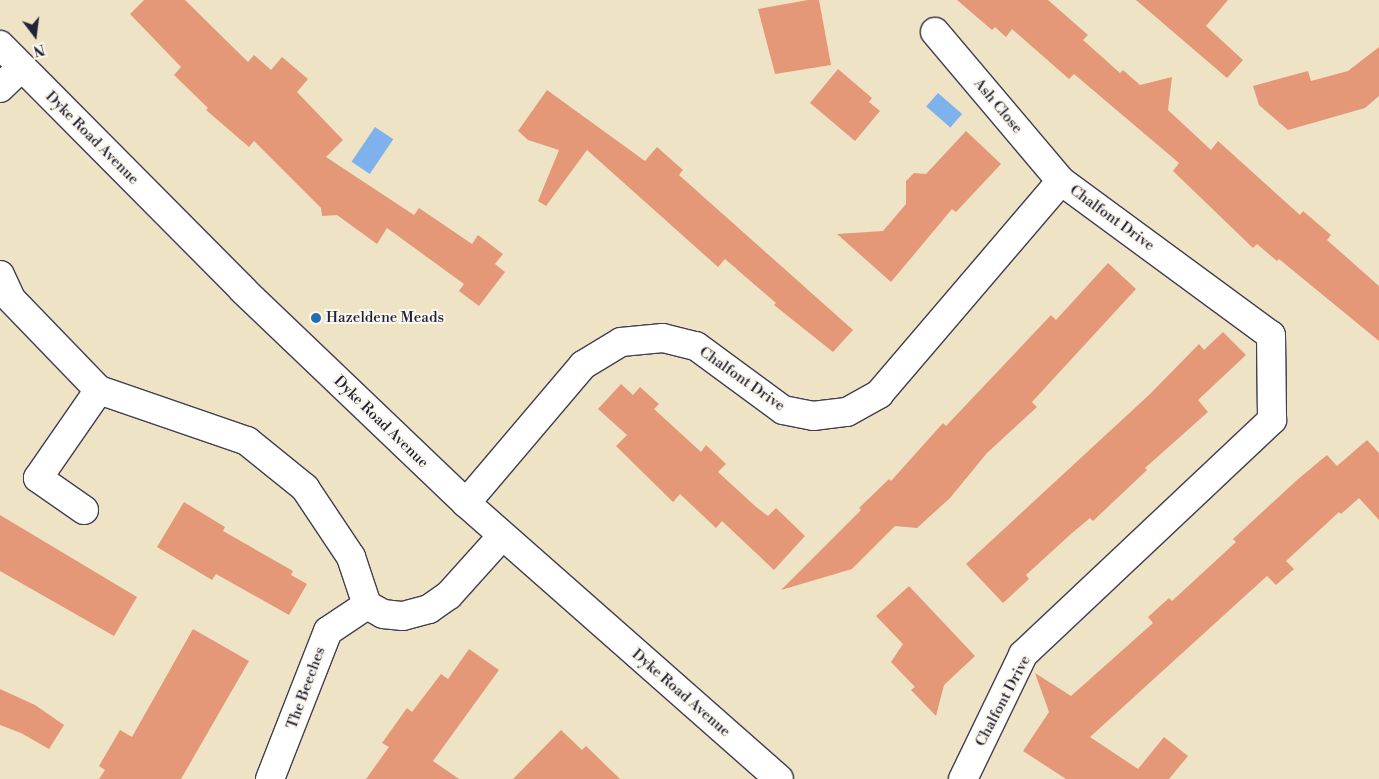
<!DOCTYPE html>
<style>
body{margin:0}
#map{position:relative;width:1379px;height:779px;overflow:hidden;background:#efe3c5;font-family:"Libre Bodoni",serif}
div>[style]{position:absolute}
.water>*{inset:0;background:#7fb1ec;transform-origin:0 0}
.building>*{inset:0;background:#e49878}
.roads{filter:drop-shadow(1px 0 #413f50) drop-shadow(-1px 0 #413f50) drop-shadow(0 1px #413f50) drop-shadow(0 -1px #413f50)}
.minor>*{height:28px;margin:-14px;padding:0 14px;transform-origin:14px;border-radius:14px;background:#fff}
.tertiary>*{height:28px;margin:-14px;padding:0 14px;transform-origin:14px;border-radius:14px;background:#fff}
.dots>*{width:14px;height:14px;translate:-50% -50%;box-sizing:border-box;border:2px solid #fbf7ec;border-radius:50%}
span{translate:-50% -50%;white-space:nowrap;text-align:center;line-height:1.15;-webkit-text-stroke:4px #fbf7ec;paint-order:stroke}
.street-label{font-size:15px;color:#22223b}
.poi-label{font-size:15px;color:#22223b}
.left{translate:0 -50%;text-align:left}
.north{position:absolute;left:10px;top:10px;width:50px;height:50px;-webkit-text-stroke:4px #fbf7ec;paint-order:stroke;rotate:165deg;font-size:14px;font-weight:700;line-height:20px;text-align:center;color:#22223b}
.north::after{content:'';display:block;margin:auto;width:18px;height:22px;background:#22223b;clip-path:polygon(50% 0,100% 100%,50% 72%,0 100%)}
</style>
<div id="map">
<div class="water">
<i style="left:938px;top:93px;width:32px;height:18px;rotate:41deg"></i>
<i style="left:375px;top:127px;width:22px;height:42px;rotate:34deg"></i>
</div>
<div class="building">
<i style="clip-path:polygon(144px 0,185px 0,248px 62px,254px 55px,271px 70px,282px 57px,308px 79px,297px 92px,343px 140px,326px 157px,414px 215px,419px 208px,472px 244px,478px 235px,503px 254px,495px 264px,505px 272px,479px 306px,459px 291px,464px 284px,387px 228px,377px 244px,337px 215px,322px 216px,321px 208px,254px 141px,249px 147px,206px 110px,208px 108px,174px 75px,181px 67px,130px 14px)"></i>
<i style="clip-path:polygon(808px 0,819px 0,831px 65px,775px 74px,758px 9px)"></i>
<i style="clip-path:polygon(957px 0,1048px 0,1088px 35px,1083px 40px,1120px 73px,1123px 70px,1140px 85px,1172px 77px,1168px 110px,1211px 150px,1218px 141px,1300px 215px,1303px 211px,1331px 235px,1327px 240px,1379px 286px,1379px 341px,1279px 259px,1277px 261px,1257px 244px,1253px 248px,1173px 171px,1179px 163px,1074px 74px,1069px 79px,1012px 29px,1006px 37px,995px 27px,992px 30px)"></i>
<i style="clip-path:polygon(1136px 0,1228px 0,1206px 26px,1243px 60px,1227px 78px)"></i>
<i style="clip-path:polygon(1379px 47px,1379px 96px,1365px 108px,1288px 130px,1259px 105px,1253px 86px,1308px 71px,1311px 81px,1348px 71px)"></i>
<i style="clip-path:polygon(838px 69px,872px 98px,869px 102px,880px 111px,855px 141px,810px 103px)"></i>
<i style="clip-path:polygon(547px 90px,645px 161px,657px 147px,683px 170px,679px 175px,853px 330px,833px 352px,774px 305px,776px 303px,725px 259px,718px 267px,587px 150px,546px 206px,538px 201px,559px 150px,528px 140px,518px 131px)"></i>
<i style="clip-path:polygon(966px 131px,1001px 164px,956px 212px,952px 209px,891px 282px,837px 234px,883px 231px,906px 204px,906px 181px,914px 173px,926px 174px)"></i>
<i style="clip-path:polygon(1108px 263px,1136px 289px,1032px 402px,1037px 407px,987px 453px,950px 498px,917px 528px,895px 526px,852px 569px,781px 590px,861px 510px,859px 508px,889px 479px,891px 481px,943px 423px,946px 426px,1051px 315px,1056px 320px)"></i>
<i style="clip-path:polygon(1223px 332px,1246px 355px,1198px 400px,1208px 412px,1145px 468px,1147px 470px,1093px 521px,1090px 518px,1072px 533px,1026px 575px,1029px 579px,1003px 603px,966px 564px,1150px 394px,1199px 344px,1204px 350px)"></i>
<i style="clip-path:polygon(621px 384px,633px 395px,640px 387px,659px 404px,654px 409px,701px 452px,706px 445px,726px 464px,718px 472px,755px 506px,768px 516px,776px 508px,805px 536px,774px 570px,722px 521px,716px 528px,680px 494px,673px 502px,616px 446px,627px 435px,598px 409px)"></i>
<i style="clip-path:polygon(1367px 440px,1379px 453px,1379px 520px,1359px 498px,1341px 514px,1339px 512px,1286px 561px,1294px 569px,1276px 585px,1267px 576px,1090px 737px,1138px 769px,1164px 737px,1188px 756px,1169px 779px,1066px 779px,1023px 751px,1049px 712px,1035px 673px,1071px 696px,1153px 623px,1148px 617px,1169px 598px,1172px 601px,1236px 542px,1233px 539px,1297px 480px,1327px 455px,1337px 466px)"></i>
<i style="clip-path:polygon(184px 502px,225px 527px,223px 531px,293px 571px,291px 575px,307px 584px,289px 615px,216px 574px,212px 580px,157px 547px)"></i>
<i style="clip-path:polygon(0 515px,137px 597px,114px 636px,0 571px)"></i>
<i style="clip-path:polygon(909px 586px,975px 656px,944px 685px,936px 716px,911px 690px,915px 687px,891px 662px,903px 644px,876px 616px)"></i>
<i style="clip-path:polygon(193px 629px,249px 661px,181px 779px,99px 779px,105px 770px,99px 766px,120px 730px,132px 737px)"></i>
<i style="clip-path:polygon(469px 649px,499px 670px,433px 761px,459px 779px,366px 779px,389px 747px,382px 743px,407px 708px,412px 712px,441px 674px,448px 679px)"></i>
<i style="clip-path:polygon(0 689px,35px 705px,64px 725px,49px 749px,21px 733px,0 725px)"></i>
<i style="clip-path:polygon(561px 730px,582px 750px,586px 746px,620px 779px,513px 779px)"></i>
</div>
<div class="roads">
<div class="minor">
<i style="left:935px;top:32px;width:195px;rotate:49.8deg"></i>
<i style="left:0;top:88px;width:29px;rotate:-44deg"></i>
<i style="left:0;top:275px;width:26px;rotate:65deg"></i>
<i style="left:11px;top:299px;width:127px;rotate:46deg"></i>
<i style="left:99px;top:390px;width:157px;rotate:19deg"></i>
<i style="left:247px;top:441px;width:75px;rotate:39deg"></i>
<i style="left:305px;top:488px;width:83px;rotate:56.3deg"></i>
<i style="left:351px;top:557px;width:51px;rotate:71.6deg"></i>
<i style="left:466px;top:503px;width:181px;rotate:-49.7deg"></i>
<i style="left:583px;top:365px;width:44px;rotate:-31.2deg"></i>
<i style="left:621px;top:342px;width:42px;rotate:-5.4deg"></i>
<i style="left:663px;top:338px;width:34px;rotate:14deg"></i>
<i style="left:696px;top:346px;width:108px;rotate:36.3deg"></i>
<i style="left:783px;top:410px;width:31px;rotate:11deg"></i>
<i style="left:813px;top:416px;width:34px;rotate:-7deg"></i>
<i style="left:847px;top:412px;width:37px;rotate:-29deg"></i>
<i style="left:879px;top:394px;width:280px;rotate:-49.5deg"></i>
<i style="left:1061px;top:181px;width:260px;rotate:36.3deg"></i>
<i style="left:1271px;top:335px;width:85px;rotate:89.3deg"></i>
<i style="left:1272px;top:420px;width:342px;rotate:136.7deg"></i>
<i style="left:1023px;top:655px;width:138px;rotate:115.8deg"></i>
<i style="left:84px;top:510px;width:56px;rotate:-145.2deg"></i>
<i style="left:38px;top:478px;width:107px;rotate:-55.3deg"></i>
<i style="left:270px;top:779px;width:159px;rotate:-68.6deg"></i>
<i style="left:328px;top:631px;width:47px;rotate:-33.7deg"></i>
<i style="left:367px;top:605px;width:18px;rotate:29deg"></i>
<i style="left:383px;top:614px;width:20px;rotate:6deg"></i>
<i style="left:403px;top:616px;width:27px;rotate:-15deg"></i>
<i style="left:429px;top:609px;width:24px;rotate:-35deg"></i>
<i style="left:449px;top:595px;width:79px;rotate:-48.1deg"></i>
</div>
<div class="tertiary">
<i style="left:0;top:45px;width:345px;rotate:45.2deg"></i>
<i style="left:243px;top:290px;width:308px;rotate:43.7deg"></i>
<i style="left:466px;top:503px;width:417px;rotate:41.4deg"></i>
</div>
</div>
<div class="dots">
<i style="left:316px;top:318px;background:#1f6fb2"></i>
</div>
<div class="street-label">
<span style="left:998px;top:106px;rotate:50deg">Ash Close</span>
<span style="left:92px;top:138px;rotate:45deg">Dyke Road Avenue</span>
<span style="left:1112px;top:218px;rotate:36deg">Chalfont Drive</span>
<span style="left:742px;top:379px;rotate:35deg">Chalfont Drive</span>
<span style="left:381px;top:422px;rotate:44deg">Dyke Road Avenue</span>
<span style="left:306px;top:688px;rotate:-70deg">The Beeches</span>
<span style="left:681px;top:693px;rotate:41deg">Dyke Road Avenue</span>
<span style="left:1003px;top:701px;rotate:-62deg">Chalfont Drive</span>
</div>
<div class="poi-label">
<span class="left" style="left:326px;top:318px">Hazeldene Meads</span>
</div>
<div class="north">N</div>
</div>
